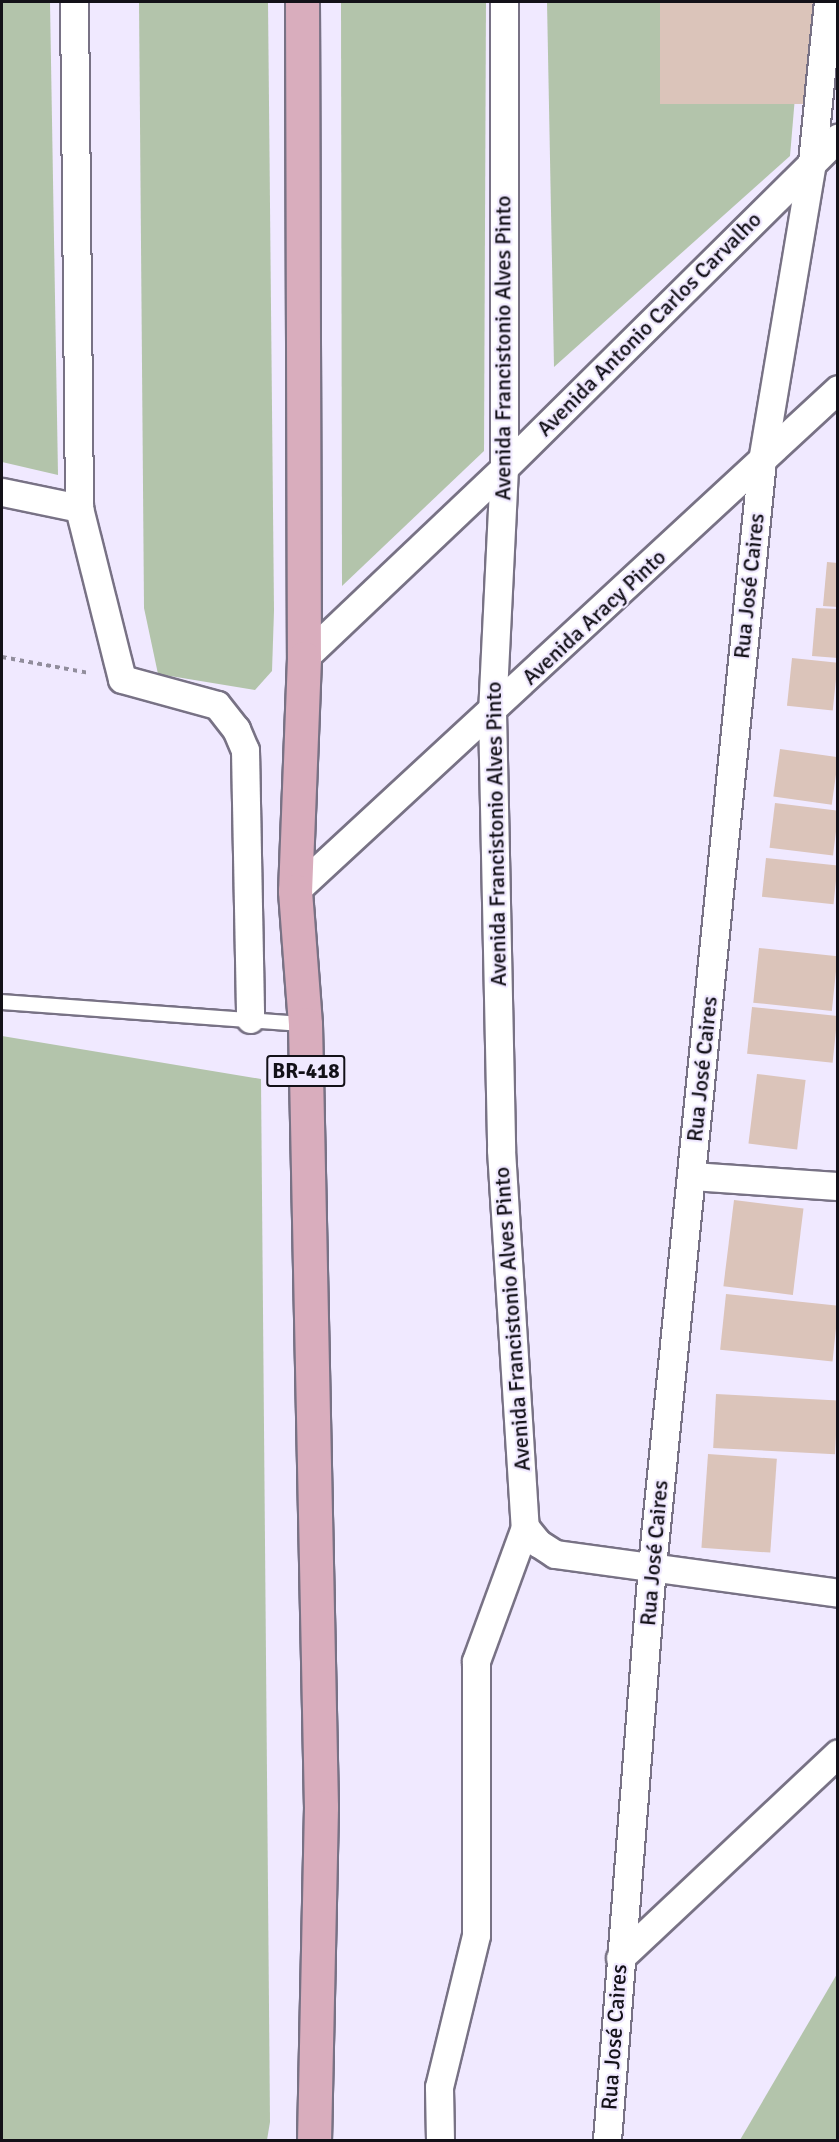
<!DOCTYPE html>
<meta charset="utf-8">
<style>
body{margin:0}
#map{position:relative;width:839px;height:2142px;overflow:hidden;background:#f0e9ff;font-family:Signika,sans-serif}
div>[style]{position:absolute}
.green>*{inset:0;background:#b3c4ab}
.building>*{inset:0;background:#dbc4ba;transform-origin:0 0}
.path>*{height:4px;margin-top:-2px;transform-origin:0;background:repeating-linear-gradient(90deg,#918d9c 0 4.5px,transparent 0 9px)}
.roads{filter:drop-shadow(2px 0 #787285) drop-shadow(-2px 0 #787285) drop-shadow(0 2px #787285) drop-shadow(0 -2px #787285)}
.service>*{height:14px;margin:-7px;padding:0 7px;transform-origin:7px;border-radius:7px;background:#fff}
.minor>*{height:27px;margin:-13.5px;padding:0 13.5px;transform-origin:13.5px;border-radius:13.5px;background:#fff}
.primary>*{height:33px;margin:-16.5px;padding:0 16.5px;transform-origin:16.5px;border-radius:16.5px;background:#d9adbd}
span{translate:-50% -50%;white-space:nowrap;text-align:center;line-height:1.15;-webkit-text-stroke:4.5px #f0e9ff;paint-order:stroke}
.shield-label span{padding:2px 4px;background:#f0e9ff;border:2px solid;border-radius:4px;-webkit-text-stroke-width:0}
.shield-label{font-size:21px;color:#131118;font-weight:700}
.street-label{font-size:22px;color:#131118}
.frame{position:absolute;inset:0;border:3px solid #131118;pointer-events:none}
</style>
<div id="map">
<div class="green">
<i style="clip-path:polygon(2px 2px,50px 2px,58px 475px,2px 462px)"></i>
<i style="clip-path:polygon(139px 2px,268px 2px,274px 611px,272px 671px,255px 690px,158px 674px,144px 608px)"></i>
<i style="clip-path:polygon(341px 2px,486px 2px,484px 451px,342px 586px)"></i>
<i style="clip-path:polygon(547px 2px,803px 2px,790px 156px,554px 367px)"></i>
<i style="clip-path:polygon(2px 1036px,261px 1079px,270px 2122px,267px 2140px,2px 2140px)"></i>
<i style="clip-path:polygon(837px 1974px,837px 2140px,740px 2140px)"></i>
</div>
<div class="building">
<i style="left:660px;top:2px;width:153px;height:102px"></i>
<i style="clip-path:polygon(827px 562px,838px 563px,838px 607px,823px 606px)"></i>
<i style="clip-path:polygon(816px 608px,838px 609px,838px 658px,812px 656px)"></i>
<i style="left:792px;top:658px;width:46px;height:48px;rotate:6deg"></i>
<i style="left:780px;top:749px;width:59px;height:48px;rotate:8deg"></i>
<i style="left:775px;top:803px;width:64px;height:45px;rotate:7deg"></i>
<i style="left:766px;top:858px;width:72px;height:39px;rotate:6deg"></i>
<i style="left:759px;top:948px;width:79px;height:55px;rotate:6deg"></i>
<i style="left:752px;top:1007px;width:86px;height:47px;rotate:6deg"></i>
<i style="left:757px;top:1074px;width:49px;height:70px;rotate:7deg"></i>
<i style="left:734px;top:1200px;width:70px;height:87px;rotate:7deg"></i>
<i style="left:726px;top:1294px;width:113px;height:56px;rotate:6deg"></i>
<i style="left:716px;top:1394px;width:122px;height:54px;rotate:3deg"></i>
<i style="left:708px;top:1454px;width:69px;height:94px;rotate:4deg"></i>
</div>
<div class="path">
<i style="left:2px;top:657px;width:88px;rotate:10.4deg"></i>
</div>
<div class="roads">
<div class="service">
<i style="left:2px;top:1002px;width:304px;rotate:4.2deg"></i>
</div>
<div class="minor">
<i style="left:74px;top:2px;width:506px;rotate:89.43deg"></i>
<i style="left:79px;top:508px;width:176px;rotate:75.9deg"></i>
<i style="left:122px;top:679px;width:98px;rotate:15.3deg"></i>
<i style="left:217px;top:705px;width:31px;rotate:52deg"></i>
<i style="left:236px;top:729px;width:23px;rotate:67deg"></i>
<i style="left:245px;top:750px;width:269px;rotate:88.9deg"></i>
<i style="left:504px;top:2px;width:466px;rotate:90deg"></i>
<i style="left:504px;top:468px;width:243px;rotate:92.8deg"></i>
<i style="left:492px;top:711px;width:439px;rotate:88.8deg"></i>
<i style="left:501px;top:1150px;width:378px;rotate:86.4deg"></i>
<i style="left:525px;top:1527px;width:21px;rotate:51deg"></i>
<i style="left:538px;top:1543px;width:20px;rotate:33deg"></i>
<i style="left:555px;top:1554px;width:286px;rotate:7.8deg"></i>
<i style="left:2px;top:492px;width:79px;rotate:11.7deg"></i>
<i style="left:304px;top:658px;width:276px;rotate:-43.5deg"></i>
<i style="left:504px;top:468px;width:470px;rotate:-44.7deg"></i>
<i style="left:295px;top:891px;width:739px;rotate:-42.75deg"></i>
<i style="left:691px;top:1176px;width:147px;rotate:3.9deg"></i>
<i style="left:620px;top:1958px;width:299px;rotate:-43.2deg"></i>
<i style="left:440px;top:2140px;width:53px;rotate:-91.1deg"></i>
<i style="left:439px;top:2087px;width:156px;rotate:-76.3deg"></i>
<i style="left:476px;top:1935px;width:274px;rotate:-90deg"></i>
<i style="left:476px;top:1661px;width:143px;rotate:-69.9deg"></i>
<i style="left:607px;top:2140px;width:576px;rotate:-85.52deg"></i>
<i style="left:652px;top:1566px;width:1110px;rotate:-84.32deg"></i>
<i style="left:762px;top:461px;width:303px;rotate:-80.5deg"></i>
<i style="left:812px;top:162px;width:161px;rotate:-84.3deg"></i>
</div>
<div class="primary">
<i style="left:302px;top:2px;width:656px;rotate:89.83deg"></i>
<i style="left:304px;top:658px;width:233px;rotate:92.2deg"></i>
<i style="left:295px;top:891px;width:133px;rotate:85.7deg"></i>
<i style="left:305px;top:1024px;width:783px;rotate:88.83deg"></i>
<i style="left:321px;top:1807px;width:333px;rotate:91.2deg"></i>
</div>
</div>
<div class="shield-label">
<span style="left:306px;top:1071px">BR-418</span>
</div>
<div class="street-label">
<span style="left:649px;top:324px;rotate:-45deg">Avenida Antonio Carlos Carvalho</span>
<span style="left:503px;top:348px;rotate:-90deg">Avenida Francistonio Alves Pinto</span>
<span style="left:749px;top:586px;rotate:-84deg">Rua José Caires</span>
<span style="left:594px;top:617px;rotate:-43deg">Avenida Aracy Pinto</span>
<span style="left:496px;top:834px;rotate:-91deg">Avenida Francistonio Alves Pinto</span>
<span style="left:702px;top:1069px;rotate:-84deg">Rua José Caires</span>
<span style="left:512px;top:1319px;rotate:-94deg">Avenida Francistonio Alves Pinto</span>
<span style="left:654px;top:1553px;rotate:-85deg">Rua José Caires</span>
<span style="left:614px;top:2037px;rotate:-86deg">Rua José Caires</span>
</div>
<div class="frame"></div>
</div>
